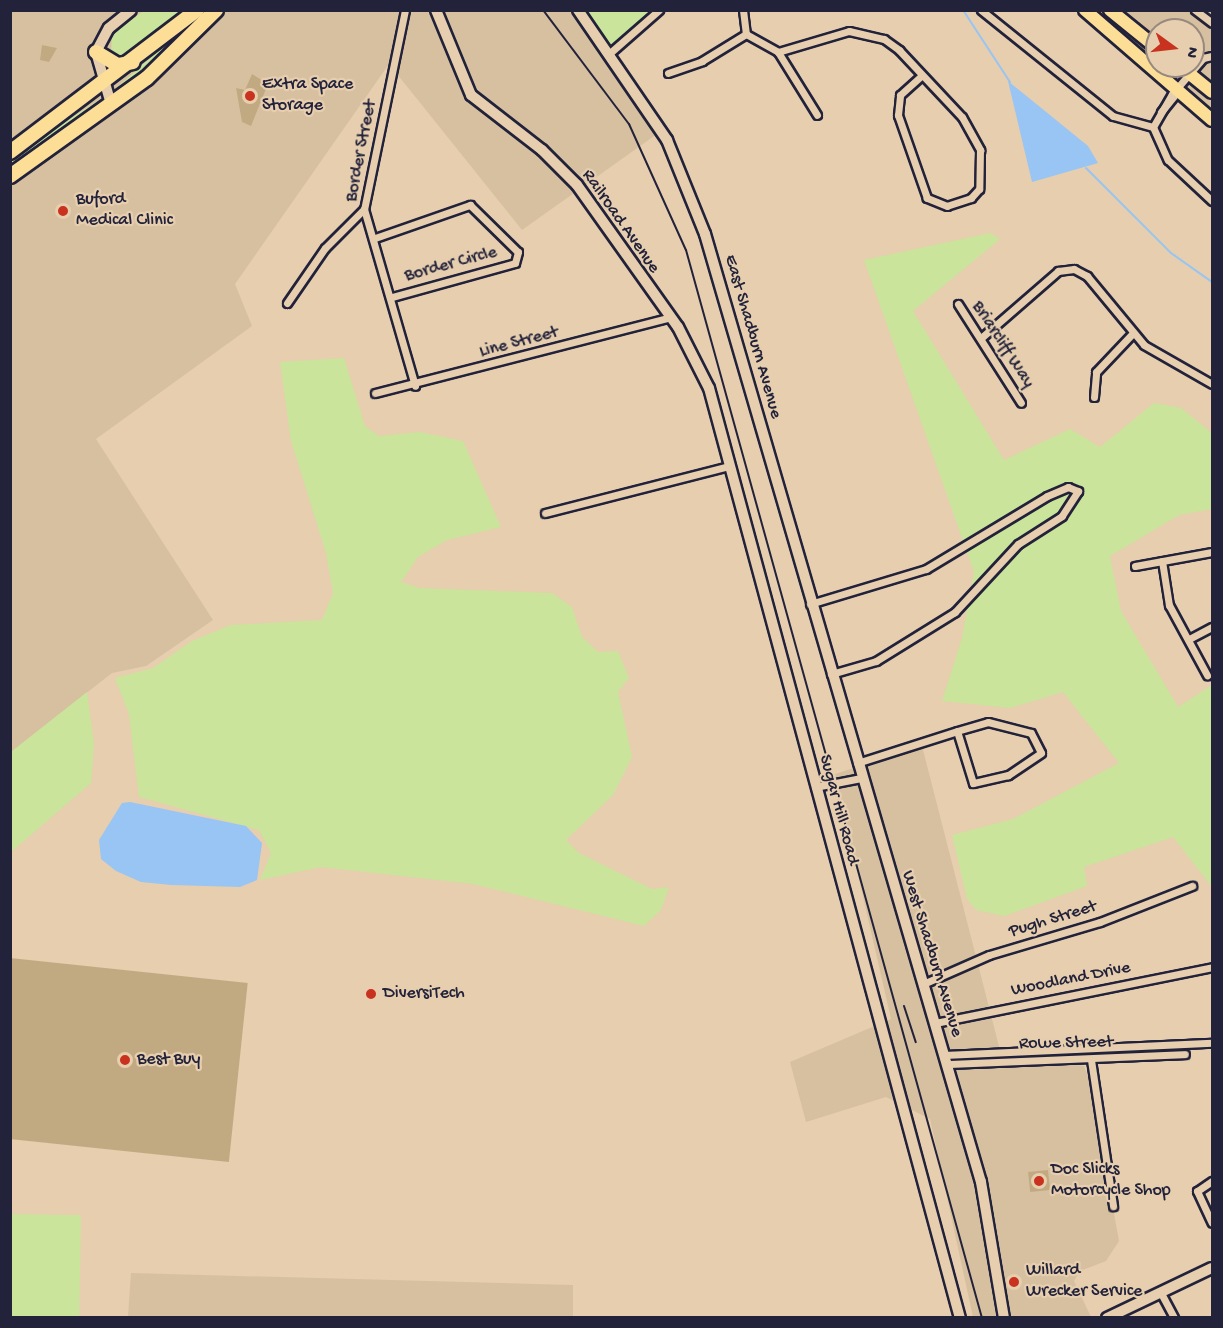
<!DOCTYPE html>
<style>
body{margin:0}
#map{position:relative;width:1223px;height:1328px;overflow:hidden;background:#e6ceae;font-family:"Gochi Hand",sans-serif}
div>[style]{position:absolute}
.built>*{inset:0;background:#d7c09f}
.green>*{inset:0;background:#cae49b;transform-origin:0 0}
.water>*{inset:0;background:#98c5f3}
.stream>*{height:2px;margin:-1px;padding:0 1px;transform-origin:1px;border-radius:1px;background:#98c5f3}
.building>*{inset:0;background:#c1aa82;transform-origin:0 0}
.roads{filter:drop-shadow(2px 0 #22223b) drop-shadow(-2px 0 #22223b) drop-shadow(0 2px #22223b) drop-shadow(0 -2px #22223b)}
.street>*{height:7px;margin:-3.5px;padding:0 3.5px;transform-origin:3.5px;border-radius:3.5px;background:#e6ceae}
.secondary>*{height:10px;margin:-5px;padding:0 5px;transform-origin:5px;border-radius:5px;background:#e6ceae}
.primary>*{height:12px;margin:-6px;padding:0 6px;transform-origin:6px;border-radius:6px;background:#fcde96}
.highway>*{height:14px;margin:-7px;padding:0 7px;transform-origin:7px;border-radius:7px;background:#fcde96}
.rail>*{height:2px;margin:-1px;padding:0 1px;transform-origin:1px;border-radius:1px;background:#22223b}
.dots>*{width:16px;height:16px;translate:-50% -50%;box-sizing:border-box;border:3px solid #e6ceae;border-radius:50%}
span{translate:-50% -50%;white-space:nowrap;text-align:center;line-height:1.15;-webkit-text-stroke:4.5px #e6ceae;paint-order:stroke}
.poi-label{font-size:18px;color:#22223b}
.left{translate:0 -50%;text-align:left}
.street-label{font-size:18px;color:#22223b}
.frame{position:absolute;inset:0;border:12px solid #22223b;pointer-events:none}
.north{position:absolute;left:1145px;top:18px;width:60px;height:60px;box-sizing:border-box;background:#e6ceae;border:2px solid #988980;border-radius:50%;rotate:105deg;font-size:16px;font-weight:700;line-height:24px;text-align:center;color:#22223b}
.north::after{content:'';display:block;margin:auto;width:21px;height:27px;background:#c8321e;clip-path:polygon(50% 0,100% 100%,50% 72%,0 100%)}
</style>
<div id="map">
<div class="built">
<i style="clip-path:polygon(11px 11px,576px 11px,657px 134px,522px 230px,389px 64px,235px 284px,252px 326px,96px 439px,213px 620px,146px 666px,112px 673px,11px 752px)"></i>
<i style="clip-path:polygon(evenodd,1078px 11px,1212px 11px,1212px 129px,1101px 30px,1078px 11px,1157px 30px,1193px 30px,1193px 66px,1157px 66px,1157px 30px)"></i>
<i style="clip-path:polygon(922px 746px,1002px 1058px,1084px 1066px,1090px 1082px,1119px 1241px,1106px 1261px,1080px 1271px,1074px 1281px,1091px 1317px,973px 1317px,930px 1119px,886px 1097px,806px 1122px,790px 1062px,891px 1019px,835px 774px)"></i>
<i style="clip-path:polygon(131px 1273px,573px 1285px,573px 1317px,128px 1317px)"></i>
</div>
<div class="green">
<i style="clip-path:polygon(143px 11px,185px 11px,123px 57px,111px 54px,112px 35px)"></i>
<i style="clip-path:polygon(203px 11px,211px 11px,200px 25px,124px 89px,114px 90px)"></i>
<i style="clip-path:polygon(576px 11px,660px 11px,602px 55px)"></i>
<i style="clip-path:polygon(100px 99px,95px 106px,11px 171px,11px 158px)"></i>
<i style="clip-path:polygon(990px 233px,1000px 239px,913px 311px,1004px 460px,1070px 429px,1100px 447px,1154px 403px,1181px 408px,1212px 433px,1212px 509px,1179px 515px,1110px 556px,1121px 611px,1178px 707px,1212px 685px,1212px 887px,1173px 837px,1084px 867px,1087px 886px,1004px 916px,976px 910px,967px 899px,952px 835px,1013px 819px,1119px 763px,1063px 692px,1010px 708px,942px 701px,962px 638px,974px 572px,864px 260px)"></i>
<i style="clip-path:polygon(344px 358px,365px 426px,379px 436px,420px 432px,463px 441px,501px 527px,447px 540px,418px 557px,401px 582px,420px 588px,552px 593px,572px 607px,582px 637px,598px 652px,618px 651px,629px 678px,618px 692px,632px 757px,613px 795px,566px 840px,579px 853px,652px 889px,669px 887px,661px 910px,644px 926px,473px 884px,321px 867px,260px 880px,271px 853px,259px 830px,139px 797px,129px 714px,115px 678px,153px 668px,192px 641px,231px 625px,322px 620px,333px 593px,326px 553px,291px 441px,280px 362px)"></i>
<i style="clip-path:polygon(87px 692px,94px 744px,91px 783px,11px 852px,11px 752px)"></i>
<i style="left:11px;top:1214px;width:70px;height:103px;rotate:1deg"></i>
</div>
<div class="water">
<i style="clip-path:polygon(1008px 81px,1088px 146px,1098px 163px,1032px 182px)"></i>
<i style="clip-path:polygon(130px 802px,246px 826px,262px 843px,257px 880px,240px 887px,171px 885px,141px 882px,116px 871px,101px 859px,99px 840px,122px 803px)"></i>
</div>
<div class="stream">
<i style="left:963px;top:10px;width:86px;rotate:56.9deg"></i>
<i style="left:1086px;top:168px;width:120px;rotate:45deg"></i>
<i style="left:1171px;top:253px;width:50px;rotate:35.3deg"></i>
</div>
<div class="building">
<i style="clip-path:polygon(42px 45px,57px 48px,49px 62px,40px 60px)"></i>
<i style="clip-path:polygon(252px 74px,268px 84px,251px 126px,242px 122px,236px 88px,245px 90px)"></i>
<i style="left:10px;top:958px;width:239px;height:180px;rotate:6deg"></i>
<i style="left:1048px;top:1170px;width:20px;height:20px;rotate:84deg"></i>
</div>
<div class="roads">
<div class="street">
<i style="left:405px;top:10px;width:203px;rotate:101.6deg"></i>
<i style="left:364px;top:209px;width:184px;rotate:73.9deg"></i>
<i style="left:743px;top:10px;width:24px;rotate:83deg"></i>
<i style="left:981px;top:10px;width:169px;rotate:38.8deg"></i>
<i style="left:1113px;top:116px;width:41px;rotate:15.4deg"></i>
<i style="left:1195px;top:10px;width:21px;rotate:37deg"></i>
<i style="left:611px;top:52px;width:64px;rotate:-41.2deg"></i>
<i style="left:778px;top:52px;width:74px;rotate:-16.5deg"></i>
<i style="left:849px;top:31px;width:36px;rotate:13deg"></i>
<i style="left:884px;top:39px;width:19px;rotate:36deg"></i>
<i style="left:899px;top:50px;width:92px;rotate:46.8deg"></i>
<i style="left:962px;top:117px;width:38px;rotate:61deg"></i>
<i style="left:980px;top:150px;width:39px;rotate:91deg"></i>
<i style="left:979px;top:189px;width:12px;rotate:132deg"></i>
<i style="left:971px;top:198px;width:25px;rotate:162deg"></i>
<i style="left:947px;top:206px;width:22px;rotate:-158deg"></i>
<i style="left:927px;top:198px;width:88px;rotate:-109.3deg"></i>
<i style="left:898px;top:115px;width:20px;rotate:-84deg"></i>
<i style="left:900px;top:95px;width:28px;rotate:-42deg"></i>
<i style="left:778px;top:52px;width:74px;rotate:58.2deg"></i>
<i style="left:668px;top:73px;width:36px;rotate:-19deg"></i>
<i style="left:702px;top:61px;width:52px;rotate:-31.5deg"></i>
<i style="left:746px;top:34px;width:37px;rotate:29deg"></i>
<i style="left:1161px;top:112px;width:26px;rotate:-51deg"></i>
<i style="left:1153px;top:127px;width:38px;rotate:-60deg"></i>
<i style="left:1172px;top:94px;width:48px;rotate:-49.3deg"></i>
<i style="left:1203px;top:58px;width:9px;rotate:-13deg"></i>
<i style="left:1153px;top:127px;width:36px;rotate:66deg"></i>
<i style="left:1168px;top:160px;width:60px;rotate:43deg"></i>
<i style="left:375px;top:238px;width:101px;rotate:-19.2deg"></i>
<i style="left:470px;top:205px;width:67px;rotate:44.4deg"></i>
<i style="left:518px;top:252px;width:11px;rotate:105deg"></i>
<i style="left:515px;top:263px;width:128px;rotate:164.5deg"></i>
<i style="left:287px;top:303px;width:67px;rotate:-55.4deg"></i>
<i style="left:325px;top:248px;width:55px;rotate:-45deg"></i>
<i style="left:958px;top:304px;width:117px;rotate:57.5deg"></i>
<i style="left:981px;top:338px;width:102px;rotate:-41deg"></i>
<i style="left:1058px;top:271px;width:16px;rotate:-7deg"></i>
<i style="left:1074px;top:269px;width:15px;rotate:28deg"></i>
<i style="left:1087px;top:276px;width:89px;rotate:50.4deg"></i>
<i style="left:1144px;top:345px;width:78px;rotate:29.8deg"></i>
<i style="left:375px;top:393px;width:305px;rotate:-14.4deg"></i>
<i style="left:1094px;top:397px;width:25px;rotate:-85deg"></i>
<i style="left:1096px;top:372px;width:52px;rotate:-46.5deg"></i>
<i style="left:545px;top:513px;width:190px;rotate:-14.3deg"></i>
<i style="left:1162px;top:561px;width:45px;rotate:81deg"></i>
<i style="left:1169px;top:605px;width:80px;rotate:61.5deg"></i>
<i style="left:1135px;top:566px;width:78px;rotate:-10.3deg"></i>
<i style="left:810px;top:604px;width:121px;rotate:-16.8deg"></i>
<i style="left:926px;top:569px;width:141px;rotate:-31.1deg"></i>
<i style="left:1047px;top:496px;width:23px;rotate:-23deg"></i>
<i style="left:1068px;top:487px;width:11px;rotate:22deg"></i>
<i style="left:1078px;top:491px;width:30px;rotate:123deg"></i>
<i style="left:1062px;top:516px;width:52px;rotate:147.5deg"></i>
<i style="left:1018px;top:544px;width:93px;rotate:132.8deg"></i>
<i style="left:955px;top:612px;width:93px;rotate:148.2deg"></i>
<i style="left:876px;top:661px;width:47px;rotate:163.9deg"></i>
<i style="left:1189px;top:639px;width:26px;rotate:-28deg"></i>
<i style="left:988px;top:722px;width:44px;rotate:14.3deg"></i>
<i style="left:1031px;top:733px;width:22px;rotate:63deg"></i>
<i style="left:1041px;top:753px;width:40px;rotate:146deg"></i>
<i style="left:1008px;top:775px;width:36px;rotate:167deg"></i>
<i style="left:973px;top:783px;width:54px;rotate:-107.1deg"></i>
<i style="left:957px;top:731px;width:32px;rotate:-16deg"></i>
<i style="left:857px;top:763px;width:105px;rotate:-17.7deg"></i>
<i style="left:815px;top:787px;width:47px;rotate:-11.1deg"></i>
<i style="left:923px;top:984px;width:72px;rotate:-23.7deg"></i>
<i style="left:989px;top:955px;width:116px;rotate:-16.6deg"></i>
<i style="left:1100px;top:922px;width:99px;rotate:-21.4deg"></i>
<i style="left:935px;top:1023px;width:283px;rotate:-11.4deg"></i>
<i style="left:944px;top:1055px;width:268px;rotate:-2.6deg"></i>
<i style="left:1091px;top:1060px;width:148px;rotate:81.4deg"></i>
<i style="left:947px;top:1064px;width:238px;rotate:-2.4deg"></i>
<i style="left:1212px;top:1181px;width:18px;rotate:146deg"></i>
<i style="left:1197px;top:1191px;width:35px;rotate:65deg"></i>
<i style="left:1162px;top:1295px;width:26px;rotate:62deg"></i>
</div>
<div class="secondary">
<i style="left:436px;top:10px;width:92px;rotate:67.6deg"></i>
<i style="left:471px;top:95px;width:90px;rotate:37.8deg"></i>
<i style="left:542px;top:150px;width:49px;rotate:45deg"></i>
<i style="left:577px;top:185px;width:174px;rotate:54.6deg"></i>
<i style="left:678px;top:327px;width:68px;rotate:63.1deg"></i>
<i style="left:709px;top:388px;width:963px;rotate:74.9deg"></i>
<i style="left:578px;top:10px;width:158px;rotate:55.6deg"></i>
<i style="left:667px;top:140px;width:101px;rotate:68deg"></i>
<i style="left:705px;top:234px;width:987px;rotate:73.77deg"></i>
<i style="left:981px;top:1182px;width:138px;rotate:80.4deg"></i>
<i style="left:111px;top:104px;width:54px;rotate:-106.1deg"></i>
<i style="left:96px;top:52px;width:27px;rotate:-62deg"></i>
<i style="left:109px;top:28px;width:28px;rotate:-39deg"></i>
<i style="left:1107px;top:1318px;width:116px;rotate:-25.5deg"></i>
</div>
<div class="primary">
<i style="left:1085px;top:10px;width:168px;rotate:40.9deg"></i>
<i style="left:1110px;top:10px;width:60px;rotate:39deg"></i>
<i style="left:1180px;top:66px;width:41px;rotate:39.1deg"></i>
</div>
<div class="highway">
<i style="left:96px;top:52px;width:26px;rotate:31deg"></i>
<i style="left:118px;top:65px;width:15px;rotate:-11deg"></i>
<i style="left:10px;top:152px;width:235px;rotate:-37.2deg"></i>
<i style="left:10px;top:176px;width:168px;rotate:-35.6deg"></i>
<i style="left:147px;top:78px;width:97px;rotate:-44.6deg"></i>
</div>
</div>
<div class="rail">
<i style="left:543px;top:10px;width:143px;rotate:53deg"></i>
<i style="left:629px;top:124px;width:138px;rotate:65.7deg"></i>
<i style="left:686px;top:250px;width:1108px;rotate:74.51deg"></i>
<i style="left:904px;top:1006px;width:38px;rotate:72deg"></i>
</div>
<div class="dots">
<i style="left:250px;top:96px;background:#c8321e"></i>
<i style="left:63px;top:211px;background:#c8321e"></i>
<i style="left:371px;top:994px;background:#c8321e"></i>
<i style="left:125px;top:1060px;background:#c8321e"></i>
<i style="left:1039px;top:1181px;background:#c8321e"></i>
<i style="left:1014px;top:1282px;background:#c8321e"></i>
</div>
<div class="poi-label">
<span class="left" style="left:262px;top:96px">Extra Space<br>Storage</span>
<span class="left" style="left:76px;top:211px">Buford<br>Medical Clinic</span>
<span class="left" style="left:383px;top:994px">DiversiTech</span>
<span class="left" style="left:137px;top:1060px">Best Buy</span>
<span class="left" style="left:1051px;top:1181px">Doc Slicks<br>Motorcycle Shop</span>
<span class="left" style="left:1026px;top:1282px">Willard<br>Wrecker Service</span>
</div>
<div class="street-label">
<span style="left:362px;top:151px;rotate:-79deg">Border Street</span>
<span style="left:620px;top:222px;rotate:55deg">Railroad Avenue</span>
<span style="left:451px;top:265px;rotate:-15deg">Border Circle</span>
<span style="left:752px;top:337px;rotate:74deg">East Shadburn Avenue</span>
<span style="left:519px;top:343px;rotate:-15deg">Line Street</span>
<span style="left:1002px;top:345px;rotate:57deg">Briarcliff Way</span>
<span style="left:838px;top:810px;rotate:75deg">Sugar Hill Road</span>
<span style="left:1053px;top:920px;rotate:-17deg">Pugh Street</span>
<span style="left:931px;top:954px;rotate:73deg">West Shadburn Avenue</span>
<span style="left:1071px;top:980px;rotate:-11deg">Woodland Drive</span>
<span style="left:1066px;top:1044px;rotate:-1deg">Rowe Street</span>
</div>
<div class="frame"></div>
<div class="north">N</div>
</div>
